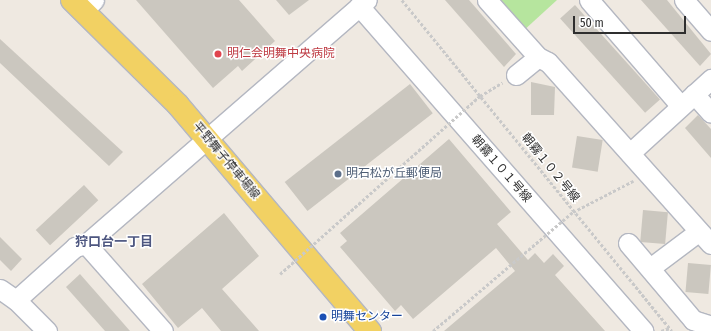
<!DOCTYPE html>
<meta charset="utf-8">
<style>
body{margin:0}
#map{position:relative;width:711px;height:331px;overflow:hidden;background:#efe9e1;font-family:"Fira Sans Condensed","Noto Sans JP",sans-serif}
div>[style]{position:absolute}
.green>*{inset:0;background:#b6e59e}
.building>*{inset:0;background:#cbc7bf;transform-origin:0 0}
.path>*{height:2.5px;margin-top:-1.25px;transform-origin:0;background:repeating-linear-gradient(90deg,#c9c9c9 0 3px,transparent 0 5px)}
.roads{filter:drop-shadow(1px 0 #b4b7c1) drop-shadow(-1px 0 #b4b7c1) drop-shadow(0 1px #b4b7c1) drop-shadow(0 -1px #b4b7c1)}
.minor>*{height:19px;margin:-9.5px;padding:0 9.5px;transform-origin:9.5px;border-radius:9.5px;background:#fff}
.major>*{height:22px;margin:-11px;padding:0 11px;transform-origin:11px;border-radius:11px;background:#f2d163}
.path-bridge>*{height:2.5px;margin-top:-1.25px;transform-origin:0;background:repeating-linear-gradient(90deg,#c9c9c9 0 3px,transparent 0 5px)}
.dots>*{width:11px;height:11px;translate:-50% -50%;box-sizing:border-box;border:2px solid #fff;border-radius:50%}
span{translate:-50% -50%;white-space:nowrap;text-align:center;line-height:1.15;-webkit-text-stroke:3px #fff;paint-order:stroke}
.health-label{font-size:12px;color:#be3a42}
.left{translate:0 -50%;text-align:left}
.street-label{font-size:12px;color:#2e2e2e}
.service-label{font-size:12px;color:#4e5e75}
.transit-label{font-size:12px;color:#164399}
.neighbourhood-label{font-size:13px;color:#4d5680;font-weight:700}
.scale{position:absolute;left:573px;top:16px;width:113px;height:18px;box-sizing:border-box;border:2px solid #2e2e2e;border-top:0;padding-left:5px;font-size:12px;line-height:14px;white-space:nowrap;color:#2e2e2e;-webkit-text-stroke:3px #fff;paint-order:stroke}
</style>
<div id="map">
<div class="green">
<i style="clip-path:polygon(495px 0,557px 0,522px 32px)"></i>
</div>
<div class="building">
<i style="clip-path:polygon(136px 0,239px 0,275px 41px,242px 71px,238px 66px,213px 88px)"></i>
<i style="clip-path:polygon(276px 0,309px 0,289px 15px)"></i>
<i style="clip-path:polygon(445px 0,469px 0,516px 54px,504px 67px)"></i>
<i style="clip-path:polygon(641px 0,667px 0,711px 54px,700px 66px)"></i>
<i style="left:575px;top:5px;width:127px;height:20px;rotate:48deg"></i>
<i style="clip-path:polygon(0 39px,123px 152px,109px 166px,0 63px)"></i>
<i style="clip-path:polygon(531px 82px,555px 87px,554px 115px,531px 115px)"></i>
<i style="left:410px;top:84px;width:37px;height:159px;rotate:52deg"></i>
<i style="clip-path:polygon(698px 115px,711px 129px,711px 158px,685px 128px)"></i>
<i style="left:577px;top:136px;width:26px;height:32px;rotate:9deg"></i>
<i style="clip-path:polygon(449px 139px,511px 212px,497px 224px,528px 260px,535px 253px,544px 263px,553px 254px,564px 266px,555px 275px,605px 331px,444px 331px,515px 271px,496px 248px,413px 319px,401px 305px,395px 311px,340px 247px,347px 241px,340px 233px)"></i>
<i style="left:84px;top:185px;width:21px;height:66px;rotate:47deg"></i>
<i style="left:643px;top:210px;width:25px;height:32px;rotate:5deg"></i>
<i style="clip-path:polygon(224px 213px,259px 256px,222px 289px,259px 331px,221px 331px,202px 308px,178px 328px,142px 284px)"></i>
<i style="clip-path:polygon(0 237px,22px 259px,11px 271px,0 260px)"></i>
<i style="left:688px;top:263px;width:23px;height:29px;rotate:5deg"></i>
<i style="clip-path:polygon(80px 274px,130px 331px,105px 331px,66px 287px)"></i>
</div>
<div class="path">
<i style="left:402px;top:0;width:427px;rotate:50.8deg"></i>
<i style="left:480px;top:96px;width:26px;rotate:-31deg"></i>
<i style="left:573px;top:212px;width:68px;rotate:-27.3deg"></i>
<i style="left:661px;top:331px;width:9px;rotate:-18deg"></i>
</div>
<div class="roads">
<div class="minor">
<i style="left:487px;top:0;width:76px;rotate:48.2deg"></i>
<i style="left:538px;top:57px;width:11px;rotate:27deg"></i>
<i style="left:548px;top:62px;width:244px;rotate:48.2deg"></i>
<i style="left:589px;top:0;width:139px;rotate:49.1deg"></i>
<i style="left:684px;top:0;width:41px;rotate:48.9deg"></i>
<i style="left:359px;top:6px;width:432px;rotate:48.8deg"></i>
<i style="left:84px;top:10px;width:14px;rotate:-45deg"></i>
<i style="left:516px;top:75px;width:28px;rotate:-39deg"></i>
<i style="left:694px;top:94px;width:25px;rotate:48deg"></i>
<i style="left:630px;top:153px;width:110px;rotate:-42.4deg"></i>
<i style="left:628px;top:243px;width:101px;rotate:49.8deg"></i>
<i style="left:693px;top:320px;width:19px;rotate:18deg"></i>
<i style="left:650px;top:268px;width:60px;rotate:-36.9deg"></i>
<i style="left:0;top:289px;width:19px;rotate:35deg"></i>
<i style="left:16px;top:300px;width:44px;rotate:45deg"></i>
<i style="left:16px;top:300px;width:79px;rotate:-41.9deg"></i>
<i style="left:75px;top:247px;width:11px;rotate:-15deg"></i>
<i style="left:163px;top:331px;width:116px;rotate:-131.5deg"></i>
<i style="left:86px;top:244px;width:372px;rotate:-41deg"></i>
</div>
<div class="major">
<i style="left:72px;top:0;width:149px;rotate:44.7deg"></i>
<i style="left:178px;top:105px;width:297px;rotate:49.7deg"></i>
</div>
</div>
<div class="path-bridge">
<i style="left:280px;top:274px;width:268px;rotate:-41.7deg"></i>
<i style="left:433px;top:331px;width:184px;rotate:-40.4deg"></i>
</div>
<div class="dots">
<i style="left:218px;top:54px;background:#e0444e"></i>
<i style="left:338px;top:174px;background:#5c6f8a"></i>
<i style="left:323px;top:317px;background:#1a4fb4"></i>
</div>
<div class="health-label">
<span class="left" style="left:227px;top:54px">明仁会明舞中央病院</span>
</div>
<div class="street-label">
<span style="left:226px;top:161px;rotate:50deg">平野舞子停車場線</span>
<span style="left:550px;top:168px;rotate:51deg">朝霧１０２号線</span>
<span style="left:501px;top:169px;rotate:49deg">朝霧１０１号線</span>
</div>
<div class="service-label">
<span class="left" style="left:346px;top:174px">明石松が丘郵便局</span>
</div>
<div class="transit-label">
<span class="left" style="left:331px;top:317px">明舞センター</span>
</div>
<div class="neighbourhood-label">
<span style="left:114px;top:242px">狩口台一丁目</span>
</div>
<div class="scale">50 m</div>
</div>
